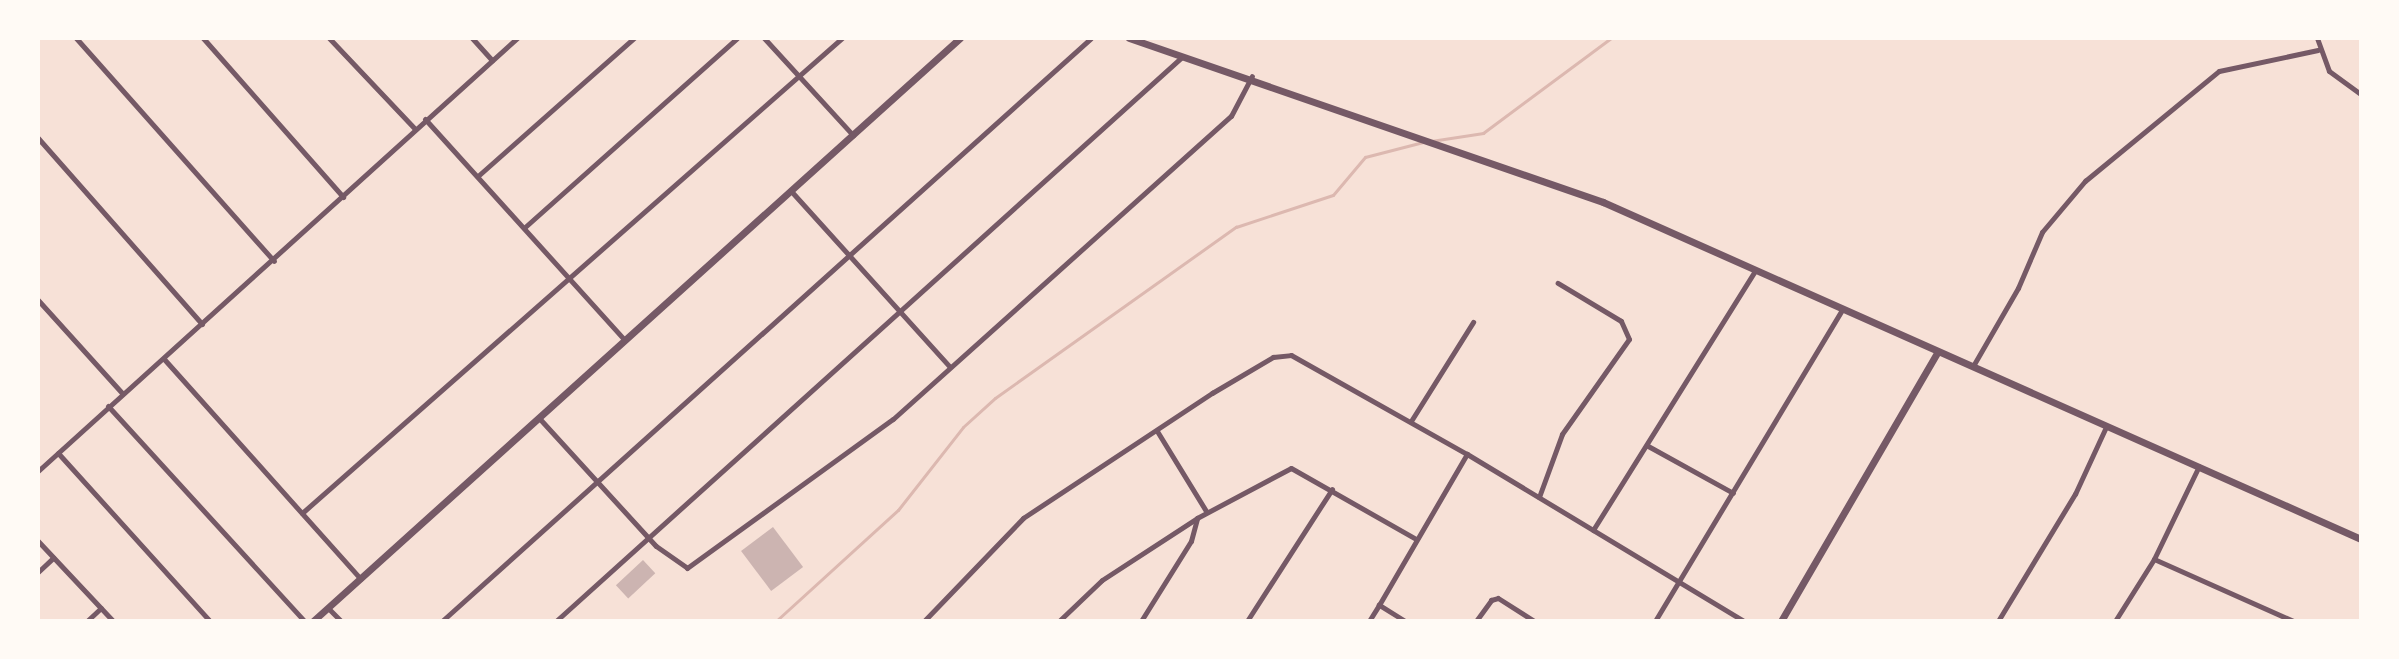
<!DOCTYPE html>
<style>
body{margin:0}
#map{position:relative;width:2399px;height:659px;overflow:hidden;background:#f7e1d7;font-family:Rubik,sans-serif}
div>[style]{position:absolute}
.stream>*{height:3px;margin:-1.5px;padding:0 1.5px;transform-origin:1.5px;border-radius:1.5px;background:#dcb8b0}
.building>*{inset:0;background:#ccb4b1;transform-origin:0 0}
.minor>*{height:5px;margin:-2.5px;padding:0 2.5px;transform-origin:2.5px;border-radius:2.5px;background:#755966}
.tertiary>*{height:7px;margin:-3.5px;padding:0 3.5px;transform-origin:3.5px;border-radius:3.5px;background:#755966}
span{translate:-50% -50%;white-space:nowrap;text-align:center;line-height:1.15;-webkit-text-stroke:8px #fffaf5;paint-order:stroke}
.frame{position:absolute;inset:0;border:40px solid #fffaf5;pointer-events:none}
</style>
<div id="map">
<div class="stream">
<i style="left:1431px;top:141px;width:53px;rotate:-8.7deg"></i>
<i style="left:1483px;top:133px;width:159px;rotate:-36.6deg"></i>
<i style="left:776px;top:621px;width:165px;rotate:-42.3deg"></i>
<i style="left:898px;top:510px;width:105px;rotate:-51.9deg"></i>
<i style="left:963px;top:427px;width:43px;rotate:-42.2deg"></i>
<i style="left:995px;top:398px;width:296px;rotate:-35.4deg"></i>
<i style="left:1236px;top:227px;width:102px;rotate:-18.3deg"></i>
<i style="left:1333px;top:195px;width:50px;rotate:-49.9deg"></i>
<i style="left:1365px;top:157px;width:60px;rotate:-14.5deg"></i>
</div>
<div class="building">
<i style="left:773px;top:527px;width:50px;height:40px;rotate:53deg"></i>
<i style="left:643px;top:560px;width:18px;height:37px;rotate:47deg"></i>
</div>
<div class="minor">
<i style="left:76px;top:38px;width:298px;rotate:48.4deg"></i>
<i style="left:203px;top:38px;width:212px;rotate:48.6deg"></i>
<i style="left:329px;top:38px;width:125px;rotate:46.6deg"></i>
<i style="left:472px;top:38px;width:30px;rotate:48deg"></i>
<i style="left:764px;top:38px;width:132px;rotate:47.5deg"></i>
<i style="left:2317px;top:38px;width:35px;rotate:70deg"></i>
<i style="left:2329px;top:71px;width:39px;rotate:36deg"></i>
<i style="left:425px;top:119px;width:297px;rotate:47.9deg"></i>
<i style="left:38px;top:138px;width:248px;rotate:48.6deg"></i>
<i style="left:479px;top:175px;width:207px;rotate:-41.5deg"></i>
<i style="left:791px;top:191px;width:237px;rotate:47.9deg"></i>
<i style="left:525px;top:227px;width:284px;rotate:-41.7deg"></i>
<i style="left:38px;top:300px;width:125px;rotate:47.9deg"></i>
<i style="left:164px;top:359px;width:295px;rotate:48.2deg"></i>
<i style="left:1973px;top:366px;width:90px;rotate:-60deg"></i>
<i style="left:2018px;top:288px;width:61px;rotate:-66.8deg"></i>
<i style="left:2042px;top:232px;width:67px;rotate:-49.9deg"></i>
<i style="left:2085px;top:181px;width:173px;rotate:-39.4deg"></i>
<i style="left:2219px;top:71px;width:101px;rotate:-12deg"></i>
<i style="left:108px;top:406px;width:291px;rotate:47.6deg"></i>
<i style="left:539px;top:418px;width:173px;rotate:47.6deg"></i>
<i style="left:656px;top:546px;width:38px;rotate:35deg"></i>
<i style="left:687px;top:568px;width:254px;rotate:-35.9deg"></i>
<i style="left:893px;top:419px;width:454px;rotate:-41.9deg"></i>
<i style="left:1231px;top:116px;width:45px;rotate:-62.3deg"></i>
<i style="left:1411px;top:421px;width:117px;rotate:-57.9deg"></i>
<i style="left:1157px;top:431px;width:94px;rotate:58.5deg"></i>
<i style="left:1648px;top:446px;width:97px;rotate:28.9deg"></i>
<i style="left:58px;top:453px;width:227px;rotate:47.9deg"></i>
<i style="left:38px;top:471px;width:646px;rotate:-42.11deg"></i>
<i style="left:1539px;top:497px;width:67px;rotate:-69.9deg"></i>
<i style="left:1562px;top:434px;width:116px;rotate:-54.8deg"></i>
<i style="left:1629px;top:339px;width:20px;rotate:-114deg"></i>
<i style="left:1621px;top:321px;width:74px;rotate:-148.9deg"></i>
<i style="left:302px;top:513px;width:719px;rotate:-41.34deg"></i>
<i style="left:1593px;top:530px;width:305px;rotate:-58deg"></i>
<i style="left:38px;top:541px;width:110px;rotate:46.8deg"></i>
<i style="left:2154px;top:559px;width:152px;rotate:24deg"></i>
<i style="left:38px;top:572px;width:21px;rotate:-43deg"></i>
<i style="left:328px;top:608px;width:18px;rotate:45deg"></i>
<i style="left:87px;top:621px;width:19px;rotate:-43deg"></i>
<i style="left:442px;top:621px;width:872px;rotate:-41.93deg"></i>
<i style="left:556px;top:621px;width:843px;rotate:-42.02deg"></i>
<i style="left:924px;top:621px;width:143px;rotate:-46.1deg"></i>
<i style="left:1023px;top:518px;width:227px;rotate:-33.5deg"></i>
<i style="left:1212px;top:393px;width:71px;rotate:-30.5deg"></i>
<i style="left:1273px;top:357px;width:18px;rotate:-6deg"></i>
<i style="left:1291px;top:355px;width:202px;rotate:29.4deg"></i>
<i style="left:1467px;top:454px;width:323px;rotate:31.1deg"></i>
<i style="left:1059px;top:621px;width:59px;rotate:-43.6deg"></i>
<i style="left:1102px;top:580px;width:113px;rotate:-33.1deg"></i>
<i style="left:1197px;top:518px;width:106px;rotate:-28deg"></i>
<i style="left:1291px;top:468px;width:144px;rotate:29.6deg"></i>
<i style="left:1141px;top:621px;width:94px;rotate:-58deg"></i>
<i style="left:1191px;top:541px;width:24px;rotate:-75deg"></i>
<i style="left:1247px;top:621px;width:157px;rotate:-57.2deg"></i>
<i style="left:1369px;top:621px;width:19px;rotate:-58deg"></i>
<i style="left:1405px;top:621px;width:31px;rotate:-148deg"></i>
<i style="left:1379px;top:605px;width:175px;rotate:-59.8deg"></i>
<i style="left:1476px;top:621px;width:26px;rotate:-54deg"></i>
<i style="left:1491px;top:600px;width:7px;rotate:-16deg"></i>
<i style="left:1498px;top:598px;width:43px;rotate:32.6deg"></i>
<i style="left:1655px;top:621px;width:363px;rotate:-59deg"></i>
<i style="left:1998px;top:621px;width:149px;rotate:-58.8deg"></i>
<i style="left:2075px;top:494px;width:74px;rotate:-65.2deg"></i>
<i style="left:2115px;top:621px;width:73px;rotate:-57.8deg"></i>
<i style="left:2154px;top:559px;width:103px;rotate:-64.2deg"></i>
</div>
<div class="tertiary">
<i style="left:1129px;top:38px;width:502px;rotate:19.09deg"></i>
<i style="left:1603px;top:202px;width:830px;rotate:23.97deg"></i>
<i style="left:313px;top:621px;width:871px;rotate:-42.02deg"></i>
<i style="left:1781px;top:621px;width:310px;rotate:-59.8deg"></i>
</div>
<div class="frame"></div>
</div>
